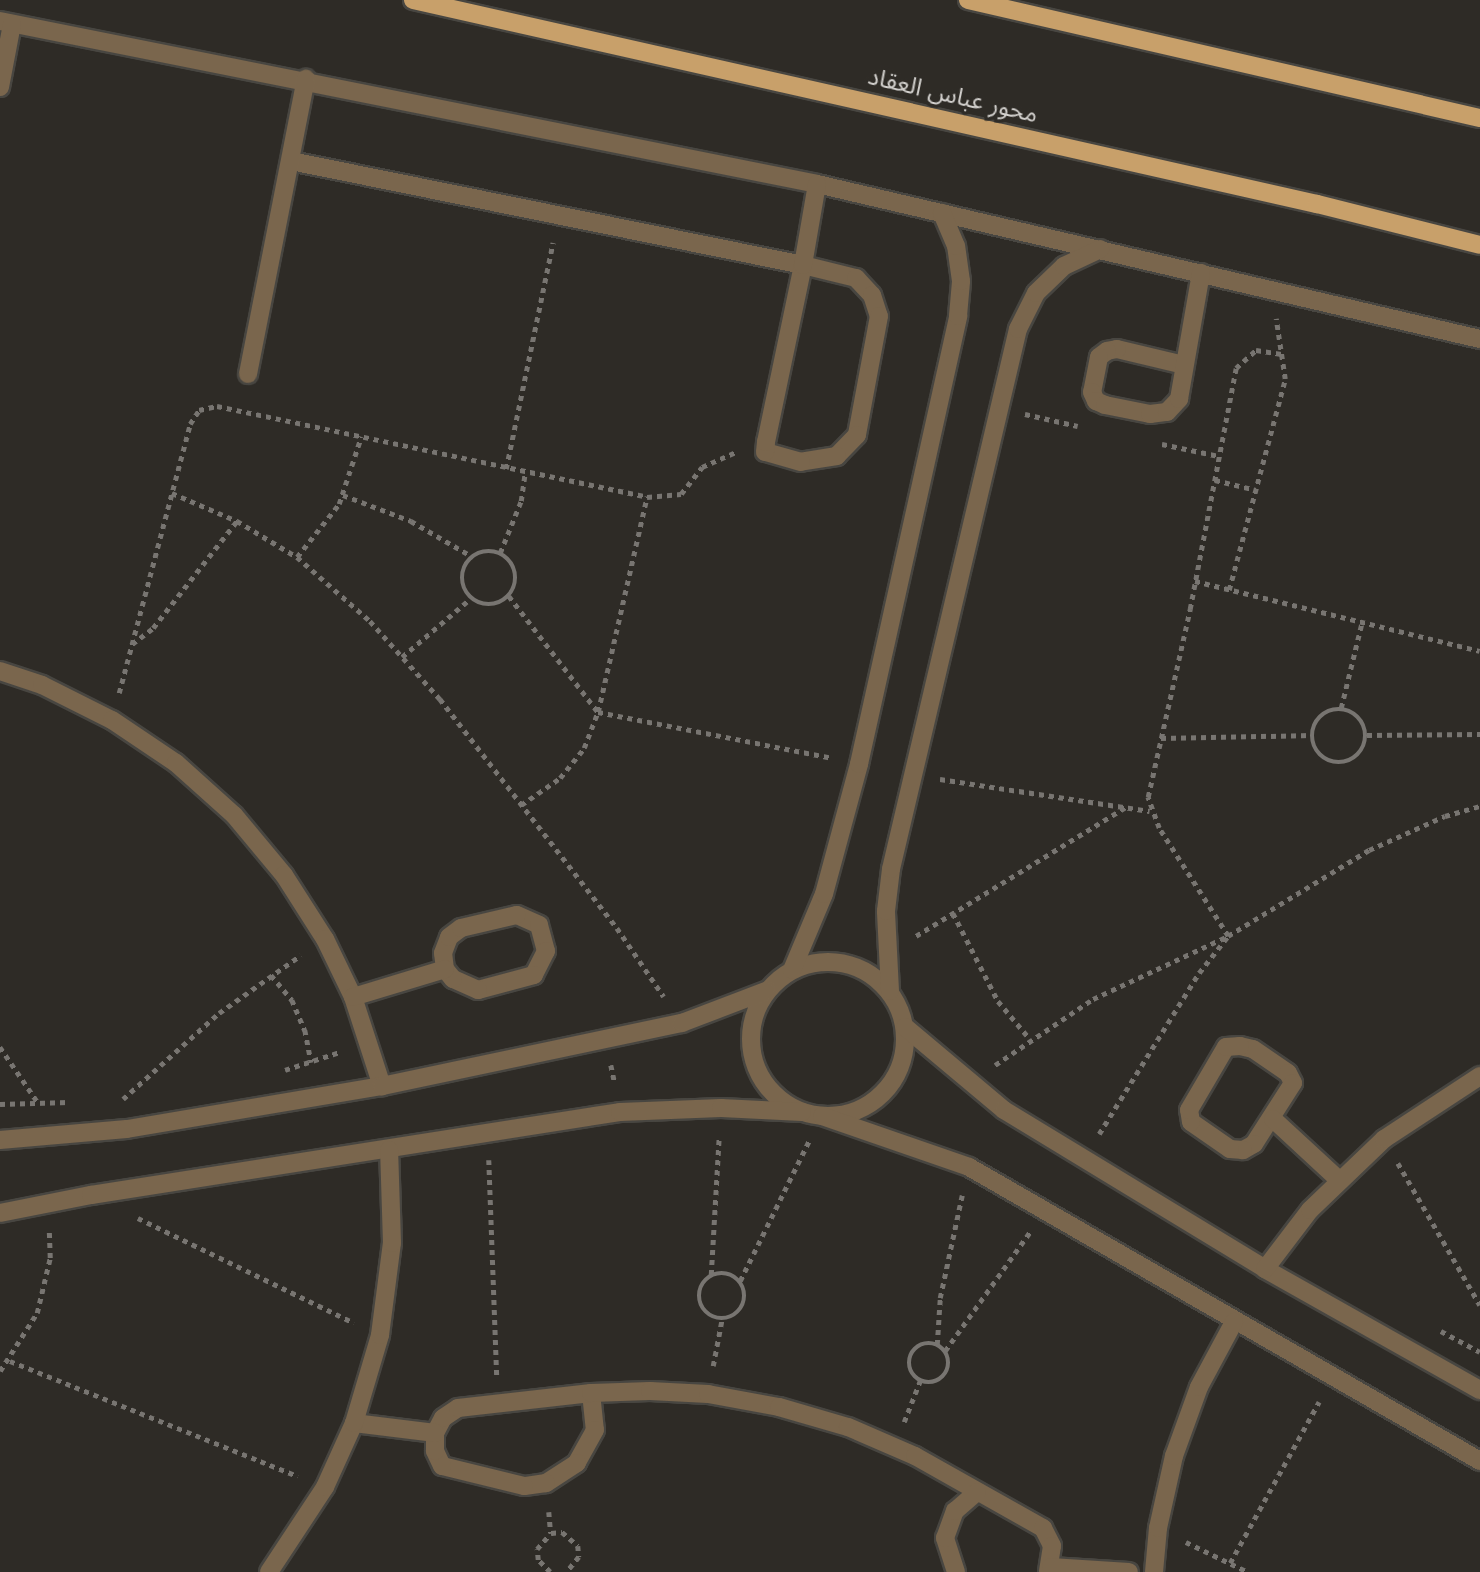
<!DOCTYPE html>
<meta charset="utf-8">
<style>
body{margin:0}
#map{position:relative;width:1480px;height:1572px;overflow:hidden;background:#2e2b26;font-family:Jost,"Noto Sans Arabic",sans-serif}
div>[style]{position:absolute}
.path>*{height:4.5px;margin-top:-2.25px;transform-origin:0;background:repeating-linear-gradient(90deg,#787571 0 5px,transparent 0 10px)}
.path>.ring{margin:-2.25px;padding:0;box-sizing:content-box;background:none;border:4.5px solid #787571;border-radius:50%}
.roads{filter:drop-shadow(2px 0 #484641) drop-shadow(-2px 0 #484641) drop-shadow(0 2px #484641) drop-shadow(0 -2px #484641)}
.minor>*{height:18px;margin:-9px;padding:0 9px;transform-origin:9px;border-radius:9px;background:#7a664d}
.minor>.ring{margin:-9px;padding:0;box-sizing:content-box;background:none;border:18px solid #7a664d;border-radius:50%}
.major>*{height:18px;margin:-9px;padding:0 9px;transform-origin:9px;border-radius:9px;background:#c8a06a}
span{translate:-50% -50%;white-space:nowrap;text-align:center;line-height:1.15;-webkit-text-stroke:7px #2e2b26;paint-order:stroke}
.street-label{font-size:24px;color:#d3d1ce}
</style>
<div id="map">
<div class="path">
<i style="left:1025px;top:414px;width:54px;rotate:12.8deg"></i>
<i style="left:1162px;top:444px;width:58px;rotate:11.9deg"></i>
<i style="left:506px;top:469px;width:231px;rotate:-78.3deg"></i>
<i style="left:1215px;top:480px;width:42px;rotate:13.7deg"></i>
<i style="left:172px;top:493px;width:71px;rotate:23.3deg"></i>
<i style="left:237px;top:521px;width:70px;rotate:31deg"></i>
<i style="left:297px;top:557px;width:97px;rotate:41.2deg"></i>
<i style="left:370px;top:621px;width:105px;rotate:48.1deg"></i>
<i style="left:440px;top:699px;width:289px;rotate:52.3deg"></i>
<i style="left:617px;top:928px;width:83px;rotate:55.7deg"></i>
<i style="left:343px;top:495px;width:73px;rotate:20.9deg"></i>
<i style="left:411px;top:521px;width:72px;rotate:30.1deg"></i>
<i class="ring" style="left:462px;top:551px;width:49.5px;height:49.5px"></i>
<i style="left:500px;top:553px;width:56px;rotate:-68deg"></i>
<i style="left:521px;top:501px;width:28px;rotate:-82deg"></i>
<i style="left:297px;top:557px;width:68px;rotate:-51.6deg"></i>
<i style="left:339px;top:504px;width:71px;rotate:-71.8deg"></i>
<i style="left:1195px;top:581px;width:293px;rotate:13.8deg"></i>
<i style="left:1229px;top:590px;width:218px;rotate:-75.1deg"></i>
<i style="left:1285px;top:379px;width:61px;rotate:-98.5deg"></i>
<i style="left:509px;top:596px;width:146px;rotate:52.5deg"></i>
<i style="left:598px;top:712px;width:238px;rotate:11.1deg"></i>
<i style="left:132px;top:644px;width:26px;rotate:-37deg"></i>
<i style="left:153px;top:628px;width:136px;rotate:-51.9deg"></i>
<i style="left:402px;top:657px;width:91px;rotate:-40.5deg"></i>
<i style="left:119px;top:693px;width:278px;rotate:-75.2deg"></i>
<i style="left:190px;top:424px;width:17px;rotate:-57deg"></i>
<i style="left:199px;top:410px;width:18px;rotate:-13deg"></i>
<i style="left:217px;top:406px;width:440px;rotate:11.9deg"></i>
<i style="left:647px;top:497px;width:34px;rotate:-5deg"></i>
<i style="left:681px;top:494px;width:34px;rotate:-52deg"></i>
<i style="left:702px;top:467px;width:37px;rotate:-24deg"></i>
<i style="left:1341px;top:708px;width:89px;rotate:-76.3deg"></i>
<i class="ring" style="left:1312px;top:709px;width:49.5px;height:49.5px"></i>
<i style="left:1367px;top:735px;width:113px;rotate:-0.5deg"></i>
<i style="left:1161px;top:738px;width:151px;rotate:-1.1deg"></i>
<i style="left:940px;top:779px;width:212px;rotate:8.7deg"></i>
<i style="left:521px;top:805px;width:47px;rotate:-34.7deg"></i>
<i style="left:560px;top:778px;width:38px;rotate:-51deg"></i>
<i style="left:584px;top:748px;width:39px;rotate:-69deg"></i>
<i style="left:598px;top:712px;width:221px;rotate:-77.2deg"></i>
<i style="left:953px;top:913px;width:99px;rotate:62.9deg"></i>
<i style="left:998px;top:1001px;width:50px;rotate:49.9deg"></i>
<i style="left:916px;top:936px;width:246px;rotate:-31.6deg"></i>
<i style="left:1228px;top:936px;width:128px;rotate:-122.6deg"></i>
<i style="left:1159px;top:828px;width:33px;rotate:-110deg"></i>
<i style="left:1148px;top:797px;width:193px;rotate:-77.4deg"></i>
<i style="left:1190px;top:609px;width:245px;rotate:-79.2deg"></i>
<i style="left:1236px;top:368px;width:27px;rotate:-42deg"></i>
<i style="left:1256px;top:350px;width:26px;rotate:9deg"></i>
<i style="left:271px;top:975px;width:33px;rotate:50deg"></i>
<i style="left:292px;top:1000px;width:33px;rotate:67deg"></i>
<i style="left:305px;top:1030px;width:33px;rotate:79deg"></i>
<i style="left:0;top:1047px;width:69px;rotate:55.6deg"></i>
<i style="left:611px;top:1065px;width:19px;rotate:78deg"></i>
<i style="left:995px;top:1065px;width:118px;rotate:-34deg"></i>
<i style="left:1093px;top:999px;width:149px;rotate:-25deg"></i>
<i style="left:1228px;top:936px;width:165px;rotate:-31.4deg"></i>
<i style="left:1369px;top:850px;width:83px;rotate:-24.1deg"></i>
<i style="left:1445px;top:816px;width:36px;rotate:-16deg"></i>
<i style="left:285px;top:1070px;width:58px;rotate:-18.1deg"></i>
<i style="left:123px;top:1099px;width:129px;rotate:-41.9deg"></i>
<i style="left:219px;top:1013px;width:100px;rotate:-35.3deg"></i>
<i style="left:0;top:1104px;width:69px;rotate:-1.7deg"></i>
<i style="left:1099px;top:1134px;width:190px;rotate:-58.2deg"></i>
<i style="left:1199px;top:973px;width:47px;rotate:-51.9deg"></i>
<i style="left:489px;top:1160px;width:215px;rotate:87.9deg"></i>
<i style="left:1398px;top:1163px;width:164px;rotate:60deg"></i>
<i style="left:138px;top:1218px;width:240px;rotate:25.9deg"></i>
<i class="ring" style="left:699px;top:1273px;width:41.5px;height:41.5px"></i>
<i style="left:711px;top:1275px;width:139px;rotate:-86.7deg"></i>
<i style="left:740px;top:1281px;width:156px;rotate:-63.8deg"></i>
<i style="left:1441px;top:1331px;width:44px;rotate:28.3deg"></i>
<i class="ring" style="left:909px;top:1343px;width:35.5px;height:35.5px"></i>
<i style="left:937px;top:1345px;width:47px;rotate:-86.3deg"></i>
<i style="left:940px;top:1298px;width:105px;rotate:-77.9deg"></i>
<i style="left:945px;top:1351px;width:146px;rotate:-54.5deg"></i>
<i style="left:10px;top:1361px;width:310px;rotate:21.8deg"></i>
<i style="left:713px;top:1366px;width:48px;rotate:-79.2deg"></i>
<i style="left:0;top:1371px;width:69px;rotate:-57.5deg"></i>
<i style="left:37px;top:1313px;width:57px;rotate:-76.7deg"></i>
<i style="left:50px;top:1258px;width:27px;rotate:-92deg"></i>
<i style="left:904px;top:1422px;width:44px;rotate:-68.7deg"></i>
<i style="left:549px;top:1512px;width:21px;rotate:85deg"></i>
<i style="left:1186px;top:1542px;width:69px;rotate:25.8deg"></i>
<i style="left:1230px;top:1563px;width:184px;rotate:-61.1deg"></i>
<i style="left:550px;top:1572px;width:17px;rotate:-135deg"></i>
<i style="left:538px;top:1560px;width:11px;rotate:-95deg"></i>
<i style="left:537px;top:1549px;width:21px;rotate:-49deg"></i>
<i style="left:551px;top:1533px;width:11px;rotate:-5deg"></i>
<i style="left:562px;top:1532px;width:21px;rotate:41deg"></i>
<i style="left:578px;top:1546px;width:11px;rotate:85deg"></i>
<i style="left:579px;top:1557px;width:19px;rotate:129deg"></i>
</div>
<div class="roads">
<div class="minor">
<i style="left:0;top:21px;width:833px;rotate:11.28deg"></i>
<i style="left:817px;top:184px;width:681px;rotate:13.16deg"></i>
<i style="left:0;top:87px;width:64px;rotate:-79.2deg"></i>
<i style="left:291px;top:161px;width:522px;rotate:11.48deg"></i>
<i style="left:803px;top:265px;width:55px;rotate:13.8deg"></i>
<i style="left:856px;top:278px;width:23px;rotate:47deg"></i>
<i style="left:872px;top:295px;width:22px;rotate:72deg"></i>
<i style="left:879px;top:316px;width:121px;rotate:100.5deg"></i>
<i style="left:857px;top:435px;width:29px;rotate:134deg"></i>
<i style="left:837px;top:456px;width:36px;rotate:171deg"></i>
<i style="left:801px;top:462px;width:37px;rotate:-164deg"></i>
<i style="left:765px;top:452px;width:10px;rotate:-84deg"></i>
<i style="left:766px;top:442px;width:181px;rotate:-78.2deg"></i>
<i style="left:803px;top:265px;width:82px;rotate:-80.2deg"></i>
<i style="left:1184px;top:365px;width:69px;rotate:-166.6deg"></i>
<i style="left:1117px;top:349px;width:10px;rotate:169deg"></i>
<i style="left:1107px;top:351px;width:10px;rotate:143deg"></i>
<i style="left:1099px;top:357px;width:36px;rotate:101deg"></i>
<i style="left:1092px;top:392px;width:10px;rotate:66deg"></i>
<i style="left:1096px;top:401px;width:10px;rotate:24deg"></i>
<i style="left:1105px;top:405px;width:46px;rotate:11.3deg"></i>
<i style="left:1150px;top:414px;width:17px;rotate:-7deg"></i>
<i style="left:1167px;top:412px;width:18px;rotate:-47deg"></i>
<i style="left:1179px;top:399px;width:128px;rotate:-80.1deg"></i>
<i style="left:248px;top:374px;width:301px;rotate:-78.9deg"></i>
<i style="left:0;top:671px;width:44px;rotate:18.4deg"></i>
<i style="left:42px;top:685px;width:78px;rotate:26.6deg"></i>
<i style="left:112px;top:720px;width:77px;rotate:33.9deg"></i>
<i style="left:176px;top:763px;width:78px;rotate:41.9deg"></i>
<i style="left:234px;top:815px;width:78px;rotate:50.2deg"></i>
<i style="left:284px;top:875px;width:76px;rotate:57.4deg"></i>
<i style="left:325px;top:939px;width:64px;rotate:64.2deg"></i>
<i style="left:353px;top:997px;width:94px;rotate:72deg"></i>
<i style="left:517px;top:915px;width:24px;rotate:24deg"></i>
<i style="left:539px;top:925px;width:27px;rotate:75deg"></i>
<i style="left:546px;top:951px;width:27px;rotate:117deg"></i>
<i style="left:534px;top:975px;width:58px;rotate:165deg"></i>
<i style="left:478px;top:990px;width:27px;rotate:-156deg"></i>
<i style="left:453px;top:979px;width:13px;rotate:-129deg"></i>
<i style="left:445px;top:969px;width:16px;rotate:-97deg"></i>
<i style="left:443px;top:953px;width:17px;rotate:-69deg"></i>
<i style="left:449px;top:937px;width:15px;rotate:-37deg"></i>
<i style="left:461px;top:928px;width:57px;rotate:-13.1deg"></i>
<i class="ring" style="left:751px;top:962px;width:136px;height:136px"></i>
<i style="left:792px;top:970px;width:82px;rotate:-67.2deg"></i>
<i style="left:824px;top:894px;width:135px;rotate:-74.9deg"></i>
<i style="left:859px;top:764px;width:459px;rotate:-77.5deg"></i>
<i style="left:958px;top:316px;width:35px;rotate:-85deg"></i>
<i style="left:961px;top:281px;width:35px;rotate:-98deg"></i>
<i style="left:956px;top:246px;width:36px;rotate:-113deg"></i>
<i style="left:890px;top:991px;width:80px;rotate:-92.9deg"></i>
<i style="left:886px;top:911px;width:42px;rotate:-83.2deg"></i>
<i style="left:891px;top:869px;width:555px;rotate:-76.77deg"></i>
<i style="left:1018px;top:329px;width:40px;rotate:-63.4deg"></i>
<i style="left:1036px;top:293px;width:39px;rotate:-44deg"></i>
<i style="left:1064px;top:266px;width:40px;rotate:-25deg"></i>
<i style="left:353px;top:997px;width:96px;rotate:-16.9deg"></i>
<i style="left:905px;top:1027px;width:129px;rotate:40deg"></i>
<i style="left:1004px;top:1110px;width:306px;rotate:31.3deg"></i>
<i style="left:1265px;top:1269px;width:247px;rotate:29.4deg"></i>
<i style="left:1240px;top:1046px;width:13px;rotate:13deg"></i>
<i style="left:1253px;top:1049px;width:42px;rotate:34.4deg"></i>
<i style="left:1288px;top:1073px;width:11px;rotate:63deg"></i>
<i style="left:1293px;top:1083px;width:72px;rotate:122.6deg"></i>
<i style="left:1254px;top:1144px;width:13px;rotate:151deg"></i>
<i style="left:1243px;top:1150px;width:13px;rotate:-176deg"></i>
<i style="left:1230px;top:1149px;width:47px;rotate:-145.3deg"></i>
<i style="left:1191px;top:1122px;width:12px;rotate:-99deg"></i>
<i style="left:1189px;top:1110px;width:73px;rotate:-59.6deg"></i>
<i style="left:1226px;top:1047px;width:14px;rotate:-4deg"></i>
<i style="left:822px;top:1116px;width:156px;rotate:19.1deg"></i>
<i style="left:969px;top:1167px;width:590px;rotate:29.91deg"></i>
<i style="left:1273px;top:1119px;width:90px;rotate:42.7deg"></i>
<i style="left:0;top:1140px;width:127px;rotate:-5deg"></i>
<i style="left:127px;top:1129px;width:259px;rotate:-9.6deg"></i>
<i style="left:382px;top:1086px;width:307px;rotate:-11.9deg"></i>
<i style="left:682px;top:1023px;width:90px;rotate:-20.9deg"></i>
<i style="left:0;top:1213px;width:93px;rotate:-11.2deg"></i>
<i style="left:91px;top:1195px;width:535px;rotate:-8.92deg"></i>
<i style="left:620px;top:1112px;width:101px;rotate:-2.3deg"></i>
<i style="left:721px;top:1108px;width:81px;rotate:2.8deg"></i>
<i style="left:1265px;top:1269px;width:74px;rotate:-52.7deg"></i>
<i style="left:1310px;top:1210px;width:103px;rotate:-43.8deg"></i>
<i style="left:1384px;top:1139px;width:115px;rotate:-33.3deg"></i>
<i style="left:591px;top:1393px;width:37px;rotate:84deg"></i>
<i style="left:595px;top:1430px;width:38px;rotate:119deg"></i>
<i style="left:577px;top:1463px;width:37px;rotate:147deg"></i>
<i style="left:546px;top:1483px;width:22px;rotate:172deg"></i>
<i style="left:524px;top:1486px;width:84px;rotate:-166.3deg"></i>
<i style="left:442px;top:1466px;width:17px;rotate:-115deg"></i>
<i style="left:435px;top:1451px;width:18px;rotate:-90deg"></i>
<i style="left:435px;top:1433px;width:17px;rotate:-62deg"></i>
<i style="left:443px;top:1418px;width:18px;rotate:-34deg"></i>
<i style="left:458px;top:1408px;width:134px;rotate:-6.4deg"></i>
<i style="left:591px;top:1393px;width:59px;rotate:-1.9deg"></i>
<i style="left:650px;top:1391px;width:58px;rotate:3deg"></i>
<i style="left:708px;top:1394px;width:72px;rotate:10.4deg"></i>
<i style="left:779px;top:1407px;width:72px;rotate:16.2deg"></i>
<i style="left:848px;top:1427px;width:73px;rotate:23.4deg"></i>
<i style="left:915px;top:1456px;width:147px;rotate:29.4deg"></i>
<i style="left:1043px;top:1528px;width:20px;rotate:63deg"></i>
<i style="left:1052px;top:1546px;width:26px;rotate:99deg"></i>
<i style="left:354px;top:1423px;width:82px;rotate:7deg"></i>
<i style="left:1051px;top:1567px;width:78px;rotate:3.7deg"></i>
<i style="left:269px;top:1572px;width:102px;rotate:-56.6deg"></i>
<i style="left:325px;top:1487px;width:70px;rotate:-65.6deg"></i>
<i style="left:354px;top:1423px;width:92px;rotate:-73.5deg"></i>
<i style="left:380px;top:1335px;width:93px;rotate:-82.6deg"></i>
<i style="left:392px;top:1243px;width:93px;rotate:-91.8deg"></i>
<i style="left:956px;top:1572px;width:36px;rotate:-108deg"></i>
<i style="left:945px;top:1538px;width:29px;rotate:-70deg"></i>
<i style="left:955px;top:1511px;width:29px;rotate:-41deg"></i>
<i style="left:1154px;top:1572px;width:44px;rotate:-84.8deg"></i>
<i style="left:1158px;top:1528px;width:74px;rotate:-77.5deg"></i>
<i style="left:1174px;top:1456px;width:73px;rotate:-70.1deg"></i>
<i style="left:1199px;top:1387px;width:74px;rotate:-61.7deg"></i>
</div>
<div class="major">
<i style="left:413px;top:0;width:927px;rotate:12.72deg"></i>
<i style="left:1317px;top:204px;width:168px;rotate:14.1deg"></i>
<i style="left:968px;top:0;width:525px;rotate:12.98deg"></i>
</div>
</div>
<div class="street-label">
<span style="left:953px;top:95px;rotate:13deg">محور عباس العقاد</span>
</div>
</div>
